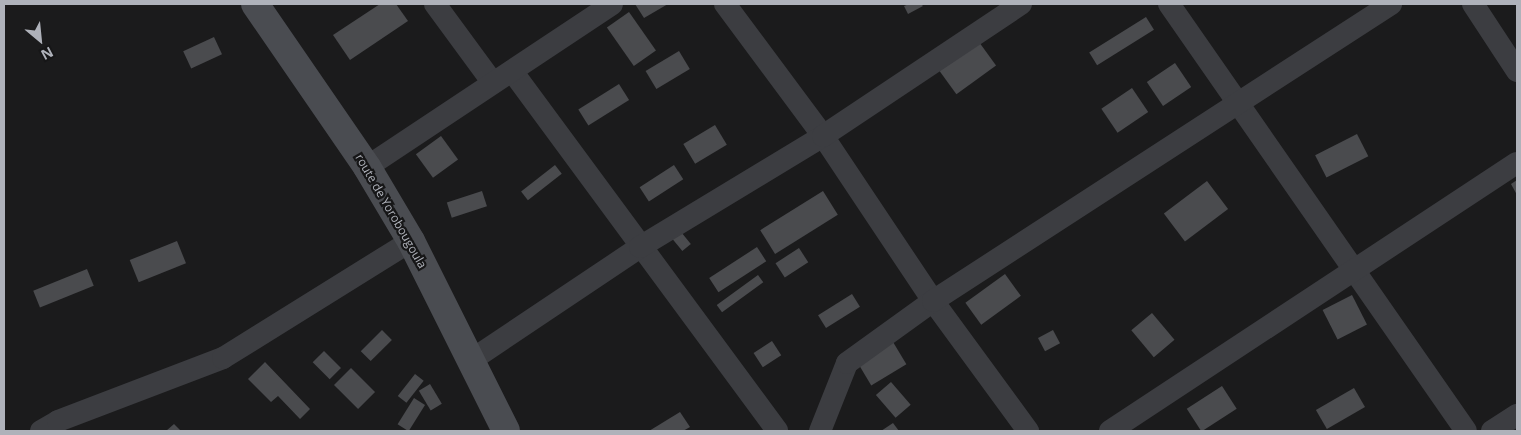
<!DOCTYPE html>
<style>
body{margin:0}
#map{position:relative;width:1521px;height:435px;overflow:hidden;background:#1b1b1c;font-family:"Open Sans",sans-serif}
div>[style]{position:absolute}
.building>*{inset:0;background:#4a4b4e;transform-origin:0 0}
.street>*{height:22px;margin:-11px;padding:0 11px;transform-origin:11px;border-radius:11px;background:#3c3d41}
.secondary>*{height:28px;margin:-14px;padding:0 14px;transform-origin:14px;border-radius:14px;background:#4a4c51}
span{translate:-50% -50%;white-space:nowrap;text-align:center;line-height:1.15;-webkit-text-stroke:4.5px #161617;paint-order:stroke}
.street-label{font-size:12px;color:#afb2ba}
.frame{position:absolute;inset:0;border:5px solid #afb2ba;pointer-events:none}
.north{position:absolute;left:15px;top:15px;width:50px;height:50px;-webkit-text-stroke:4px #161617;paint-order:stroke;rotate:152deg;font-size:14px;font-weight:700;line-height:20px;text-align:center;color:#afb2ba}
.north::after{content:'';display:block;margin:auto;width:18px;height:22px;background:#afb2ba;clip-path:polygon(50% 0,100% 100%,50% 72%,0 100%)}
</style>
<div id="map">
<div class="building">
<i style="clip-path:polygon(380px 4px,396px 4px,408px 21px,350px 60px,333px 35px)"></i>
<i style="clip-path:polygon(635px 4px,668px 4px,644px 18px)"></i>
<i style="clip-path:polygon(909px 4px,921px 4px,923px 6px,908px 14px,904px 6px)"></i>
<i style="left:629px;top:12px;width:47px;height:27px;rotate:55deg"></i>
<i style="left:1146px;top:17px;width:15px;height:67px;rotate:58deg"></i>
<i style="left:214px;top:37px;width:19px;height:34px;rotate:65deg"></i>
<i style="left:979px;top:42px;width:29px;height:49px;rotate:54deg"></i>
<i style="left:679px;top:51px;width:21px;height:39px;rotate:59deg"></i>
<i style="left:1175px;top:63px;width:29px;height:34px;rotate:56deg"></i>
<i style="left:619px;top:84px;width:19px;height:48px;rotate:58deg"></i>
<i style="left:1132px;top:88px;width:29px;height:37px;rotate:56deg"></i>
<i style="left:715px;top:125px;width:23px;height:37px;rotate:59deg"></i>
<i style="left:1357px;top:134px;width:25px;height:47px;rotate:63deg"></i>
<i style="left:441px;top:136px;width:29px;height:31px;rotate:54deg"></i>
<i style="left:555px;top:165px;width:11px;height:43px;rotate:52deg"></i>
<i style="left:674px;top:165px;width:17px;height:41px;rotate:57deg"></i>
<i style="clip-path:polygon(1517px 180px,1517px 195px,1511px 184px)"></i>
<i style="left:1207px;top:181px;width:35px;height:54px;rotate:53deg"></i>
<i style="left:482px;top:191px;width:16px;height:37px;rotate:72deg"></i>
<i style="left:823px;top:191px;width:28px;height:74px;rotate:58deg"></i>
<i style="left:677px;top:227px;width:22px;height:11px;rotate:51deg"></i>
<i style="left:177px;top:241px;width:24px;height:51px;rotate:68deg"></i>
<i style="left:757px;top:247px;width:17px;height:57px;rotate:57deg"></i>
<i style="left:799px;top:248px;width:17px;height:28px;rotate:57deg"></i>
<i style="left:87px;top:269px;width:18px;height:58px;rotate:68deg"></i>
<i style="left:1005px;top:274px;width:27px;height:49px;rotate:54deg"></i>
<i style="left:758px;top:275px;width:9px;height:51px;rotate:54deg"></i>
<i style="left:852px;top:294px;width:15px;height:40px;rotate:58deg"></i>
<i style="left:1352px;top:295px;width:33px;height:33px;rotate:63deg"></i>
<i style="left:1152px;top:313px;width:35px;height:27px;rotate:50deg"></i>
<i style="left:382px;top:330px;width:14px;height:30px;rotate:45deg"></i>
<i style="left:1053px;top:330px;width:15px;height:17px;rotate:62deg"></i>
<i style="left:772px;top:341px;width:17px;height:22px;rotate:57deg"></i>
<i style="left:893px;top:342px;width:26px;height:41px;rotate:59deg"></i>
<i style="left:324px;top:351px;width:24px;height:16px;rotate:45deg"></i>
<i style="clip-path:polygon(265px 362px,310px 409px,300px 419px,278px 396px,271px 402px,248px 379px)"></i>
<i style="left:351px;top:368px;width:34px;height:24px;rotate:45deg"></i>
<i style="left:415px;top:374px;width:11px;height:28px;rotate:38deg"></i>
<i style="left:891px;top:382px;width:30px;height:20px;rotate:49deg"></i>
<i style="left:430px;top:384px;width:23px;height:13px;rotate:59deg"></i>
<i style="left:1222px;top:386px;width:27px;height:42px;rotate:57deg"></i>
<i style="left:1354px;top:388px;width:22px;height:44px;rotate:60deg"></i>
<i style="left:414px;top:398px;width:13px;height:31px;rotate:32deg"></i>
<i style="clip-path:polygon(680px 412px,690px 427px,683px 431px,649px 431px)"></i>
<i style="clip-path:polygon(893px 423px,899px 431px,881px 431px)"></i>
<i style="clip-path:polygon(174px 424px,181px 431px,166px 431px)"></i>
</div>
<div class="street">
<i style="left:435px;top:4px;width:98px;rotate:53.7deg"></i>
<i style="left:725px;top:4px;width:164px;rotate:53.4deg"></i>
<i style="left:823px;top:136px;width:198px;rotate:56.3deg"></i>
<i style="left:933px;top:301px;width:161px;rotate:53.8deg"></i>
<i style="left:1169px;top:4px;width:520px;rotate:55.18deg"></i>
<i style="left:1473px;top:4px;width:80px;rotate:56.7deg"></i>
<i style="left:512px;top:71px;width:447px;rotate:53.6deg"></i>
<i style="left:367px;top:167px;width:294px;rotate:-33.6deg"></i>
<i style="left:470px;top:361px;width:205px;rotate:-33.8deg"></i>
<i style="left:640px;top:247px;width:214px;rotate:-31.2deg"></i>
<i style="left:823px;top:136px;width:238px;rotate:-33.7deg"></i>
<i style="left:41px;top:431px;width:20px;rotate:-30deg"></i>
<i style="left:58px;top:421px;width:177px;rotate:-20.9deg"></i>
<i style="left:223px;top:358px;width:221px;rotate:-31.9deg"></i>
<i style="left:820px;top:431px;width:73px;rotate:-68.3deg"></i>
<i style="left:847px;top:363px;width:106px;rotate:-35.8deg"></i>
<i style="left:933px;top:301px;width:546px;rotate:-32.96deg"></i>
<i style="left:1110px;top:431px;width:487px;rotate:-33.4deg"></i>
<i style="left:1492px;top:431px;width:30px;rotate:-33deg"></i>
</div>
<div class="secondary">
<i style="left:255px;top:4px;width:198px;rotate:55.5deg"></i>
<i style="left:367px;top:167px;width:86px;rotate:59.3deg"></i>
<i style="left:411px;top:241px;width:212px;rotate:63.4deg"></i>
</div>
<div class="street-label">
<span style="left:391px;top:211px;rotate:60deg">route de Yorobougoula</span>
</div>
<div class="frame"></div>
<div class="north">N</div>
</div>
